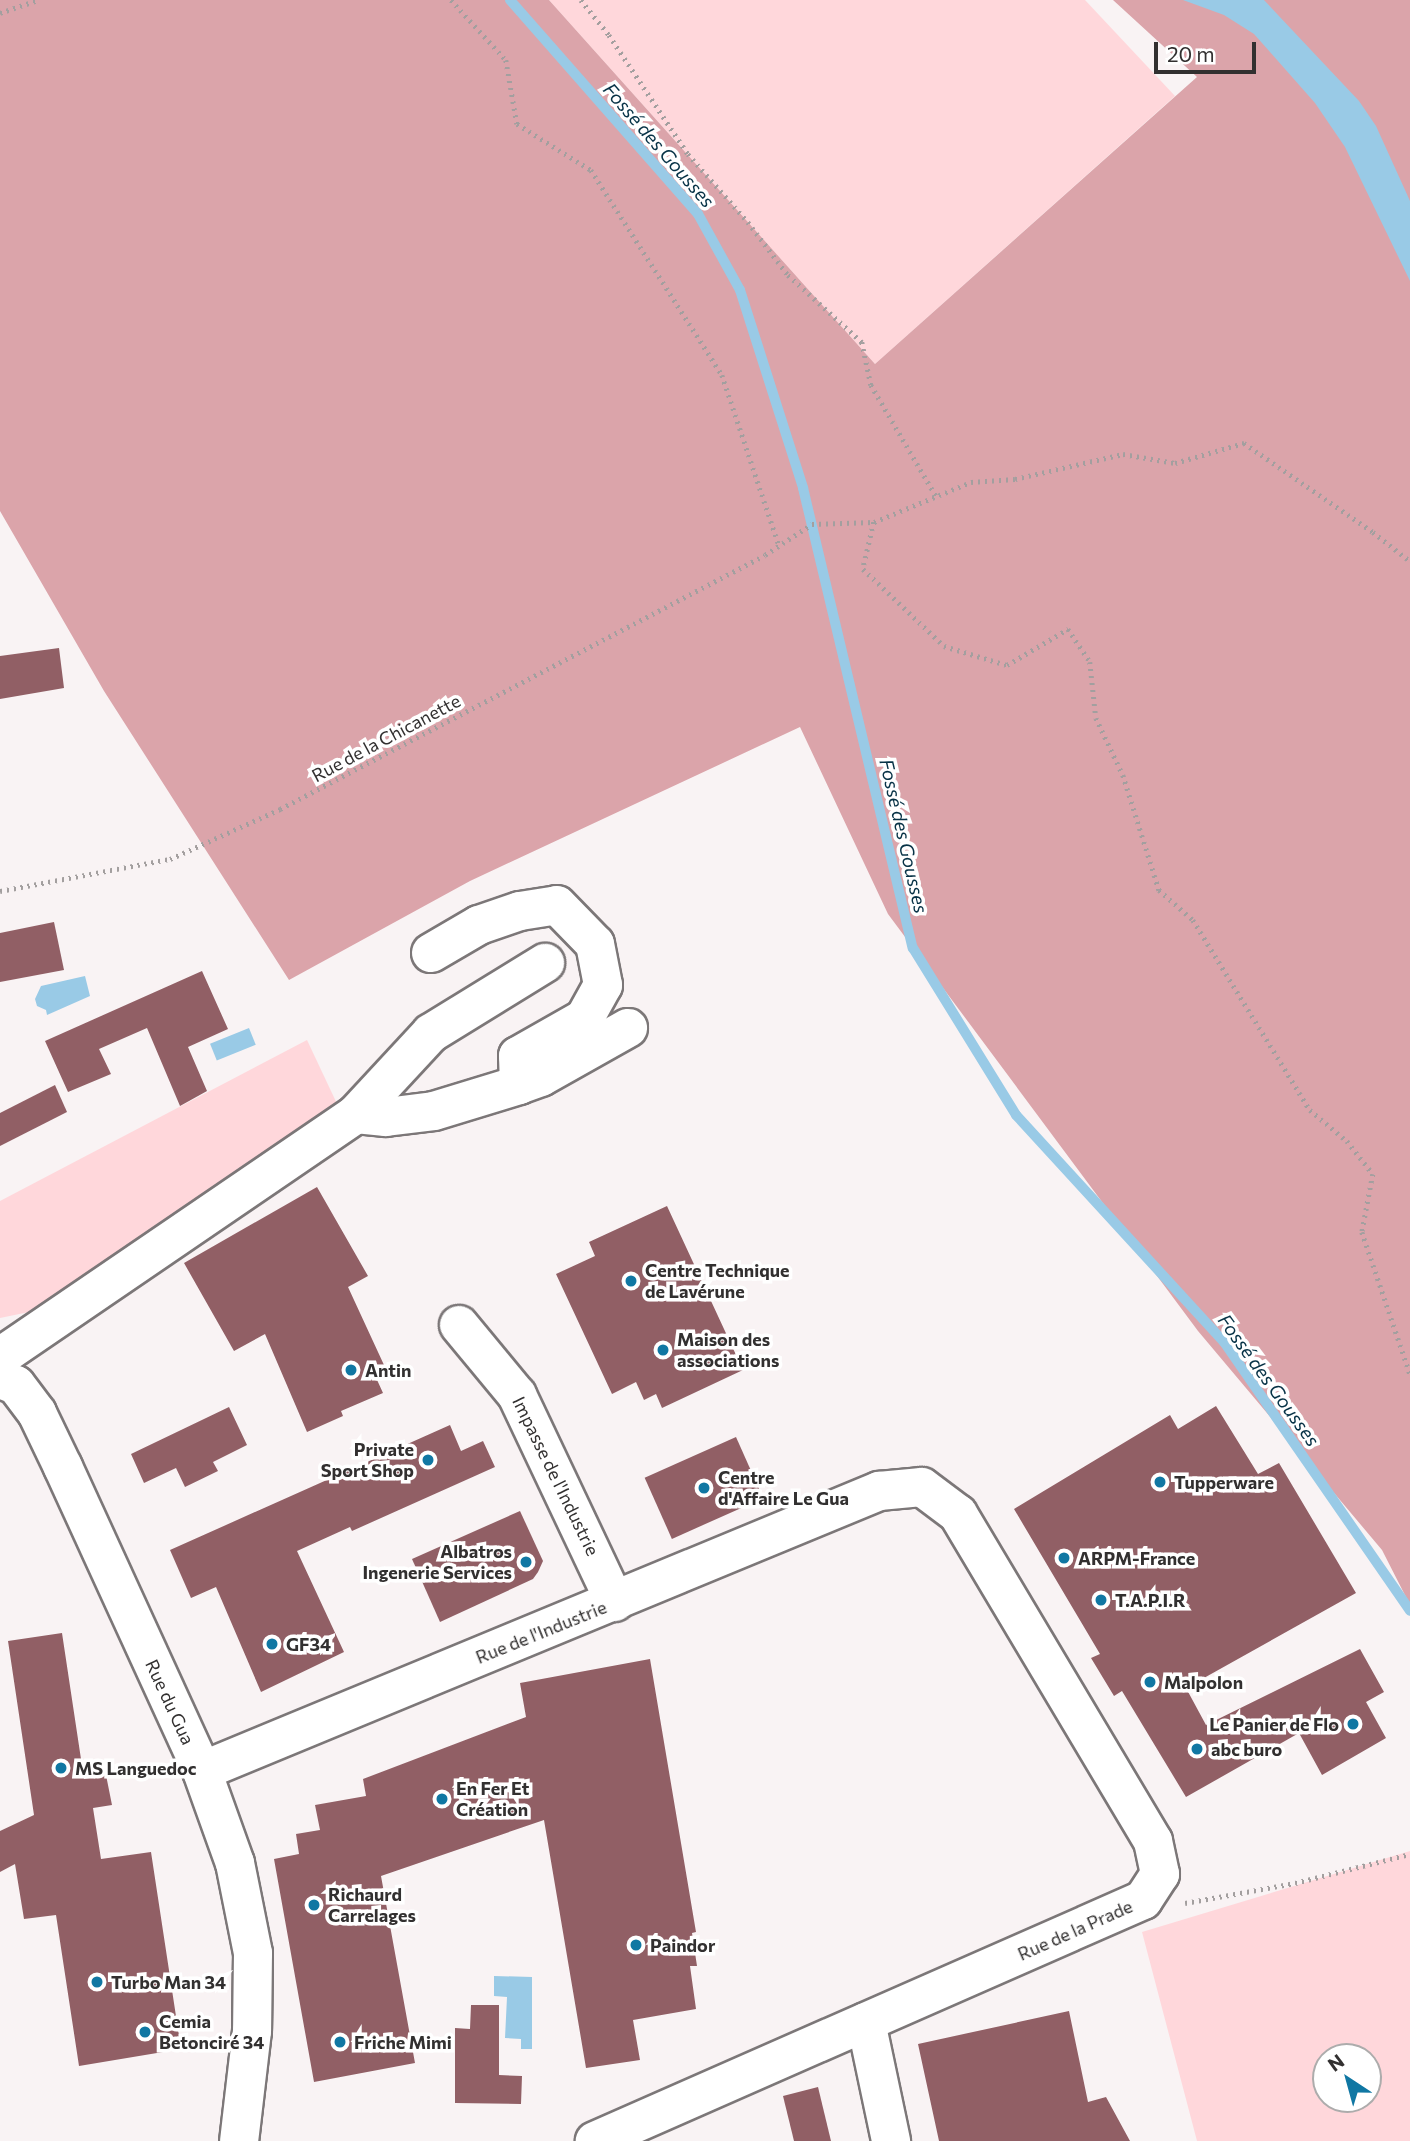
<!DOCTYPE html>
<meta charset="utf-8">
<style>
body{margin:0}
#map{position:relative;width:1410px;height:2141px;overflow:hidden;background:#f9f3f4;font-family:Commissioner,sans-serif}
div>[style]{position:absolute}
.green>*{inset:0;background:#ffd7db}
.forest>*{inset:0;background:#dba4aa}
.water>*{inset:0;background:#99cae6;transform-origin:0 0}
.stream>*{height:10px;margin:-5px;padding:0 5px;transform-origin:5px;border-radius:5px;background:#99cae6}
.building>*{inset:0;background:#915f65;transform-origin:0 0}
.path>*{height:4.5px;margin-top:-2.25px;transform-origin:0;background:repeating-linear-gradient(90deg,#a39f9f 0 2px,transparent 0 7px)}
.roads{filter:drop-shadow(2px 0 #7c7778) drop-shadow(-2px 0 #7c7778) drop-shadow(0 2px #7c7778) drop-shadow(0 -2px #7c7778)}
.minor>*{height:38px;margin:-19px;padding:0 19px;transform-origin:19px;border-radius:19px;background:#fff}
.dots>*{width:19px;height:19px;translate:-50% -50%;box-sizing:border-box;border:4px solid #fff;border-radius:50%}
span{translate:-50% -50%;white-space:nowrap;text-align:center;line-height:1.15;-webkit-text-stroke:7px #fff;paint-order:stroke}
.street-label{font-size:18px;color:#323030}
.poi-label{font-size:18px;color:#323030;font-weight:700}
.left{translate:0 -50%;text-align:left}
.right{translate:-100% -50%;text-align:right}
.water-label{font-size:19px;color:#073246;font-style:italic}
.north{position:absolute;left:1312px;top:2043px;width:70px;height:70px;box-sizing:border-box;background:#fff;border:2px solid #adacac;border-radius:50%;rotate:324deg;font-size:19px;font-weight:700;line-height:28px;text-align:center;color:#323030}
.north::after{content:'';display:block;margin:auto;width:24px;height:32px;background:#1077a3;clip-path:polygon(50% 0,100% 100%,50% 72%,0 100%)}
.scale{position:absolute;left:1154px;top:42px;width:102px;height:32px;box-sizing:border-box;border:4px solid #323030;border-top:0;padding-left:9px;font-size:21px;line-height:24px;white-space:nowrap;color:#323030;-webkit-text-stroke:5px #fff;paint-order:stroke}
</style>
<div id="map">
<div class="green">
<i style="clip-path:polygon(549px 0,1085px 0,1175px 96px,875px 364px)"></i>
<i style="clip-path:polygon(307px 1040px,339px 1108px,34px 1311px,0 1318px,0 1201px)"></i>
<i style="clip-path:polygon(evenodd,1410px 1851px,1410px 2141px,1197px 2141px,1142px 1932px,1410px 1851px,1326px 2057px,1368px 2057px,1368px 2099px,1326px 2099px,1326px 2057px)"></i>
</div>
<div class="forest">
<i style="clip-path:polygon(0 0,549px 0,875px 364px,1197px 77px,1113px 0,1410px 0,1410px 1605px,1382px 1550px,1198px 1331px,888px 914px,800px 727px,470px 881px,289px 980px,104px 691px,0 511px)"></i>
</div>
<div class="water">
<i style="clip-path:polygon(1183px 0,1264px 0,1359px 101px,1376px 126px,1410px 201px,1410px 281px,1345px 147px,1315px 103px,1254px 34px,1224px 15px)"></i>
<i style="clip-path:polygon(85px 976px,90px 996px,47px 1015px,46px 1010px,37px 1006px,35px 999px,41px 986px)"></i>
<i style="left:249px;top:1028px;width:18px;height:42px;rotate:68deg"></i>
<i style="clip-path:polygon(494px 1976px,532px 1977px,532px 2049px,521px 2049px,521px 2039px,505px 2038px,507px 1997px,494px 1996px)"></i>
</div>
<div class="stream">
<i style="left:510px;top:0;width:285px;rotate:48.7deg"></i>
<i style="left:698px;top:214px;width:87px;rotate:61.1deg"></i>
<i style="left:740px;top:290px;width:208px;rotate:72.3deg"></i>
<i style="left:803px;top:488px;width:473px;rotate:76.6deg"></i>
<i style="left:913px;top:948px;width:196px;rotate:58.3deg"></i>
<i style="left:1016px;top:1115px;width:308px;rotate:47.5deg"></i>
<i style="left:1224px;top:1342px;width:327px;rotate:55.3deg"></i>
</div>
<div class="building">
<i style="clip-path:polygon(59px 648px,64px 688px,0 699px,0 656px)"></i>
<i style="clip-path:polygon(54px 922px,64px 970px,0 982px,0 933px)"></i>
<i style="clip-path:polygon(202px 971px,228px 1029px,188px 1047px,207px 1091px,180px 1106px,147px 1028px,99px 1049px,111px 1074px,68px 1092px,45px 1041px)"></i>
<i style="clip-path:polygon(55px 1085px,67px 1112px,0 1146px,0 1113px)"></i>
<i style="clip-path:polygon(317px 1187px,368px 1276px,348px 1287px,384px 1365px,373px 1371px,383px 1393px,341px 1411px,343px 1416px,307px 1432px,265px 1334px,234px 1351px,184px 1263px)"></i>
<i style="clip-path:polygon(667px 1206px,743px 1370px,662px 1408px,656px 1394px,644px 1400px,636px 1382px,612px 1394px,556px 1274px,595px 1256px,589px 1242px)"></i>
<i style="clip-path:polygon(1216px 1406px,1258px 1474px,1279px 1463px,1356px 1593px,1186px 1688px,1206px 1725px,1360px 1649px,1384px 1692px,1366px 1702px,1386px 1738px,1322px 1775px,1299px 1733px,1186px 1797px,1122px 1691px,1114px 1696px,1091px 1658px,1100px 1654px,1014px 1509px,1170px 1415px,1178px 1429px)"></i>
<i style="clip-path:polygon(229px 1407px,247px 1445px,213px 1462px,218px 1471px,185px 1487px,176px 1468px,144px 1483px,131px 1454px)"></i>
<i style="clip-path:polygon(450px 1425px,461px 1451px,483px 1441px,495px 1467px,352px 1531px,350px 1527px,297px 1551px,344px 1652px,261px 1692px,216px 1587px,191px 1598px,170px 1550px)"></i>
<i style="left:736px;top:1437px;width:67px;height:100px;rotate:66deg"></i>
<i style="clip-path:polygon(520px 1511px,543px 1561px,538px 1572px,533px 1579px,440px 1622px,412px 1559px)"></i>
<i style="clip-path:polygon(62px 1633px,84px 1779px,106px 1775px,112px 1805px,93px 1808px,101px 1859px,151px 1852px,181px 2049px,79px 2066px,56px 1915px,24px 1919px,15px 1864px,0 1872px,0 1831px,34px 1815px,8px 1641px)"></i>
<i style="clip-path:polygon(650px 1659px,696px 1932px,692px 1933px,697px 1966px,690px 1966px,696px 2009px,633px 2020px,640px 2060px,586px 2068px,544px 1820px,381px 1876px,415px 2063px,314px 2082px,274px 1859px,299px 1854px,296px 1834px,320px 1830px,315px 1805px,366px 1796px,363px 1779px,526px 1717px,520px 1683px)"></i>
<i style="clip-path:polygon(471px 2005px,499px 2005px,499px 2075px,522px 2076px,521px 2104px,455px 2103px,455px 2028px,470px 2029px)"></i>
<i style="clip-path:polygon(1069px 2011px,1088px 2102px,1106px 2097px,1130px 2141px,939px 2141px,918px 2044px)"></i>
<i style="clip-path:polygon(818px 2087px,831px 2141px,794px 2141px,783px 2096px)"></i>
</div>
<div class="path">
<i style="left:451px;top:0;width:81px;rotate:47.5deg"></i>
<i style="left:506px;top:60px;width:65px;rotate:80.2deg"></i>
<i style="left:517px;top:124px;width:87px;rotate:31.9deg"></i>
<i style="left:591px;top:170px;width:243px;rotate:57.4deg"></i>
<i style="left:722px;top:375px;width:179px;rotate:71.5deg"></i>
<i style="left:581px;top:0;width:45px;rotate:51.3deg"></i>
<i style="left:609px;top:35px;width:143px;rotate:56.4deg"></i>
<i style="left:688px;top:154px;width:91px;rotate:48.6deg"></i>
<i style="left:748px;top:222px;width:66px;rotate:53deg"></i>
<i style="left:788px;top:275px;width:100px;rotate:42.2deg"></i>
<i style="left:862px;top:342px;width:44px;rotate:78.2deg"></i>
<i style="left:871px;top:385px;width:129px;rotate:59.6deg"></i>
<i style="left:0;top:13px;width:39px;rotate:-19deg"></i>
<i style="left:874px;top:522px;width:48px;rotate:103.2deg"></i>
<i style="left:863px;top:569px;width:112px;rotate:43.5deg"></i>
<i style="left:944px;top:646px;width:66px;rotate:16.8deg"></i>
<i style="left:1007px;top:665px;width:71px;rotate:-30.5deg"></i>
<i style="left:1068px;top:629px;width:40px;rotate:56deg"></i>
<i style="left:1090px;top:662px;width:56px;rotate:83.9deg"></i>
<i style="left:1096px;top:718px;width:63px;rotate:64.7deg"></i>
<i style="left:1123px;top:775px;width:121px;rotate:72.6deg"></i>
<i style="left:1159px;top:890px;width:45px;rotate:41.4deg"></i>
<i style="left:1193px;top:920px;width:223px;rotate:58.4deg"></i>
<i style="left:1310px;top:1110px;width:48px;rotate:40deg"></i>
<i style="left:1347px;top:1141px;width:42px;rotate:51.8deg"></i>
<i style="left:1373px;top:1174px;width:59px;rotate:100.7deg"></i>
<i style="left:1362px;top:1232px;width:150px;rotate:71.3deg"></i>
<i style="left:0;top:891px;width:173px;rotate:-10.7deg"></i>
<i style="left:170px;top:859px;width:121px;rotate:-24.4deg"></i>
<i style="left:280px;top:809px;width:547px;rotate:-27.64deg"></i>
<i style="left:765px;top:555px;width:56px;rotate:-33.4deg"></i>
<i style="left:812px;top:524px;width:62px;rotate:-1.8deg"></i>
<i style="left:874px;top:522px;width:105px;rotate:-22.4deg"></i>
<i style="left:971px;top:482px;width:44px;rotate:-3.9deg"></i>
<i style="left:1015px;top:479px;width:111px;rotate:-13deg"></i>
<i style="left:1123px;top:454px;width:53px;rotate:9.8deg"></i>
<i style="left:1175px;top:463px;width:72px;rotate:-16.2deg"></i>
<i style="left:1244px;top:443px;width:157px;rotate:34.6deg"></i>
<i style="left:1373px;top:532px;width:47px;rotate:38.1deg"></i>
<i style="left:1185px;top:1903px;width:112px;rotate:-10.3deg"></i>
<i style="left:1295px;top:1883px;width:119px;rotate:-14.2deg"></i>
</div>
<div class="roads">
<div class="minor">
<i style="left:431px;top:953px;width:56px;rotate:-30.3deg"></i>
<i style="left:479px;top:925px;width:43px;rotate:-18.9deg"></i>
<i style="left:520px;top:911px;width:37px;rotate:-9deg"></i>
<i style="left:557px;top:905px;width:54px;rotate:45.7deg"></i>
<i style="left:595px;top:944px;width:42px;rotate:79deg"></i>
<i style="left:603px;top:985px;width:38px;rotate:119deg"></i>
<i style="left:585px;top:1018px;width:77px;rotate:150.4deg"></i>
<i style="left:518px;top:1056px;width:29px;rotate:88deg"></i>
<i style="left:356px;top:1114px;width:30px;rotate:6deg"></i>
<i style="left:386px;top:1117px;width:48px;rotate:-7.1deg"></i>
<i style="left:434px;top:1111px;width:89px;rotate:-17deg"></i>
<i style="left:519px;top:1085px;width:23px;rotate:-20deg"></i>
<i style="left:541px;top:1077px;width:100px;rotate:-29.4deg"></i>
<i style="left:459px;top:1325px;width:91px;rotate:50.4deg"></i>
<i style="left:517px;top:1395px;width:229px;rotate:64.7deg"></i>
<i style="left:0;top:1357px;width:431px;rotate:-34.3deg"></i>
<i style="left:356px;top:1114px;width:110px;rotate:-47.2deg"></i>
<i style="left:431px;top:1033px;width:134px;rotate:-31.6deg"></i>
<i style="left:0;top:1379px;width:17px;rotate:21deg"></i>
<i style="left:16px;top:1385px;width:35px;rotate:53deg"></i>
<i style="left:37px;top:1413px;width:60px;rotate:64.3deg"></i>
<i style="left:63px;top:1467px;width:334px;rotate:65.4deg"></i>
<i style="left:202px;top:1771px;width:98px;rotate:70.3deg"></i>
<i style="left:235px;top:1863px;width:92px;rotate:78.7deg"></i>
<i style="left:253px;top:1953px;width:78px;rotate:90.7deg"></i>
<i style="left:252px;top:2031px;width:111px;rotate:96.7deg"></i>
<i style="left:202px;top:1771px;width:733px;rotate:-22.47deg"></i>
<i style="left:879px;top:1491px;width:43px;rotate:-5.3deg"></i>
<i style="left:922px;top:1487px;width:45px;rotate:36.9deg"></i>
<i style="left:958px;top:1514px;width:381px;rotate:59.2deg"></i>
<i style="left:1153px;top:1841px;width:34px;rotate:78deg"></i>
<i style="left:1160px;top:1874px;width:31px;rotate:123deg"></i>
<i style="left:1143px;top:1900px;width:599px;rotate:156.26deg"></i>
<i style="left:866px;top:2022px;width:122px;rotate:78.1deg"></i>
</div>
</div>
<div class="dots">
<i style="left:631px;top:1281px;background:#1077a3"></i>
<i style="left:663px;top:1350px;background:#1077a3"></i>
<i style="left:351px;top:1370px;background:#1077a3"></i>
<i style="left:428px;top:1460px;background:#1077a3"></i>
<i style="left:1160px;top:1482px;background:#1077a3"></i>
<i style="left:704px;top:1488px;background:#1077a3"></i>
<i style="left:1064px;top:1558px;background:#1077a3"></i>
<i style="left:526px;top:1562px;background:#1077a3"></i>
<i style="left:1101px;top:1600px;background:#1077a3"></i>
<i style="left:272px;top:1644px;background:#1077a3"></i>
<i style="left:1150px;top:1682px;background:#1077a3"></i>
<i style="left:1353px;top:1724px;background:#1077a3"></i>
<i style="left:1197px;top:1749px;background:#1077a3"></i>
<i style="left:61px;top:1768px;background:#1077a3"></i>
<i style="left:442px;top:1799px;background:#1077a3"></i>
<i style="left:314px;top:1905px;background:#1077a3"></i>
<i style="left:636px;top:1945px;background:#1077a3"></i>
<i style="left:97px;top:1982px;background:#1077a3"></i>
<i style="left:145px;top:2032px;background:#1077a3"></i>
<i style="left:340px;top:2042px;background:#1077a3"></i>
</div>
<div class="street-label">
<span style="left:386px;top:738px;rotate:-28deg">Rue de la Chicanette</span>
<span style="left:556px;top:1476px;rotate:64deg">Impasse de l'Industrie</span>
<span style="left:541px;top:1632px;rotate:-22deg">Rue de l'Industrie</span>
<span style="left:170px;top:1702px;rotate:65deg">Rue du Gua</span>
<span style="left:1075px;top:1930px;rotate:-24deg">Rue de la Prade</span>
</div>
<div class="poi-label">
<span class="left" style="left:645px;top:1281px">Centre Technique<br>de Lavérune</span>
<span class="left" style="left:677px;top:1350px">Maison des<br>associations</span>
<span class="left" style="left:365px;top:1370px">Antin</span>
<span class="right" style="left:414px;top:1460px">Private<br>Sport Shop</span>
<span class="left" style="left:718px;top:1488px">Centre<br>d'Affaire Le Gua</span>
<span class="left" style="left:1174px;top:1482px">Tupperware</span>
<span class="right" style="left:512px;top:1562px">Albatros<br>Ingenerie Services</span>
<span class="left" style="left:1078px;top:1558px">ARPM-France</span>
<span class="left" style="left:1115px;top:1600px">T.A.P.I.R</span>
<span class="left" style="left:286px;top:1644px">GF34</span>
<span class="left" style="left:1164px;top:1682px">Malpolon</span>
<span class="right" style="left:1339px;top:1724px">Le Panier de Flo</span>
<span class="left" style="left:1211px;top:1749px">abc buro</span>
<span class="left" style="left:75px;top:1768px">MS Languedoc</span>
<span class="left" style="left:456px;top:1799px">En Fer Et<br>Création</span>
<span class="left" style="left:328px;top:1905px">Richaurd<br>Carrelages</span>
<span class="left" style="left:650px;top:1945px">Paindor</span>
<span class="left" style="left:111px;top:1982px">Turbo Man 34</span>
<span class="left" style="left:159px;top:2032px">Cemia<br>Betonciré 34</span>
<span class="left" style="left:354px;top:2042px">Friche Mimi</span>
</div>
<div class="water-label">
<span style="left:659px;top:145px;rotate:49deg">Fossé des Gousses</span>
<span style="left:904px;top:836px;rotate:77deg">Fossé des Gousses</span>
<span style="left:1269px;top:1380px;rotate:54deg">Fossé des Gousses</span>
</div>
<div class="north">N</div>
<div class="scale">20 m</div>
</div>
